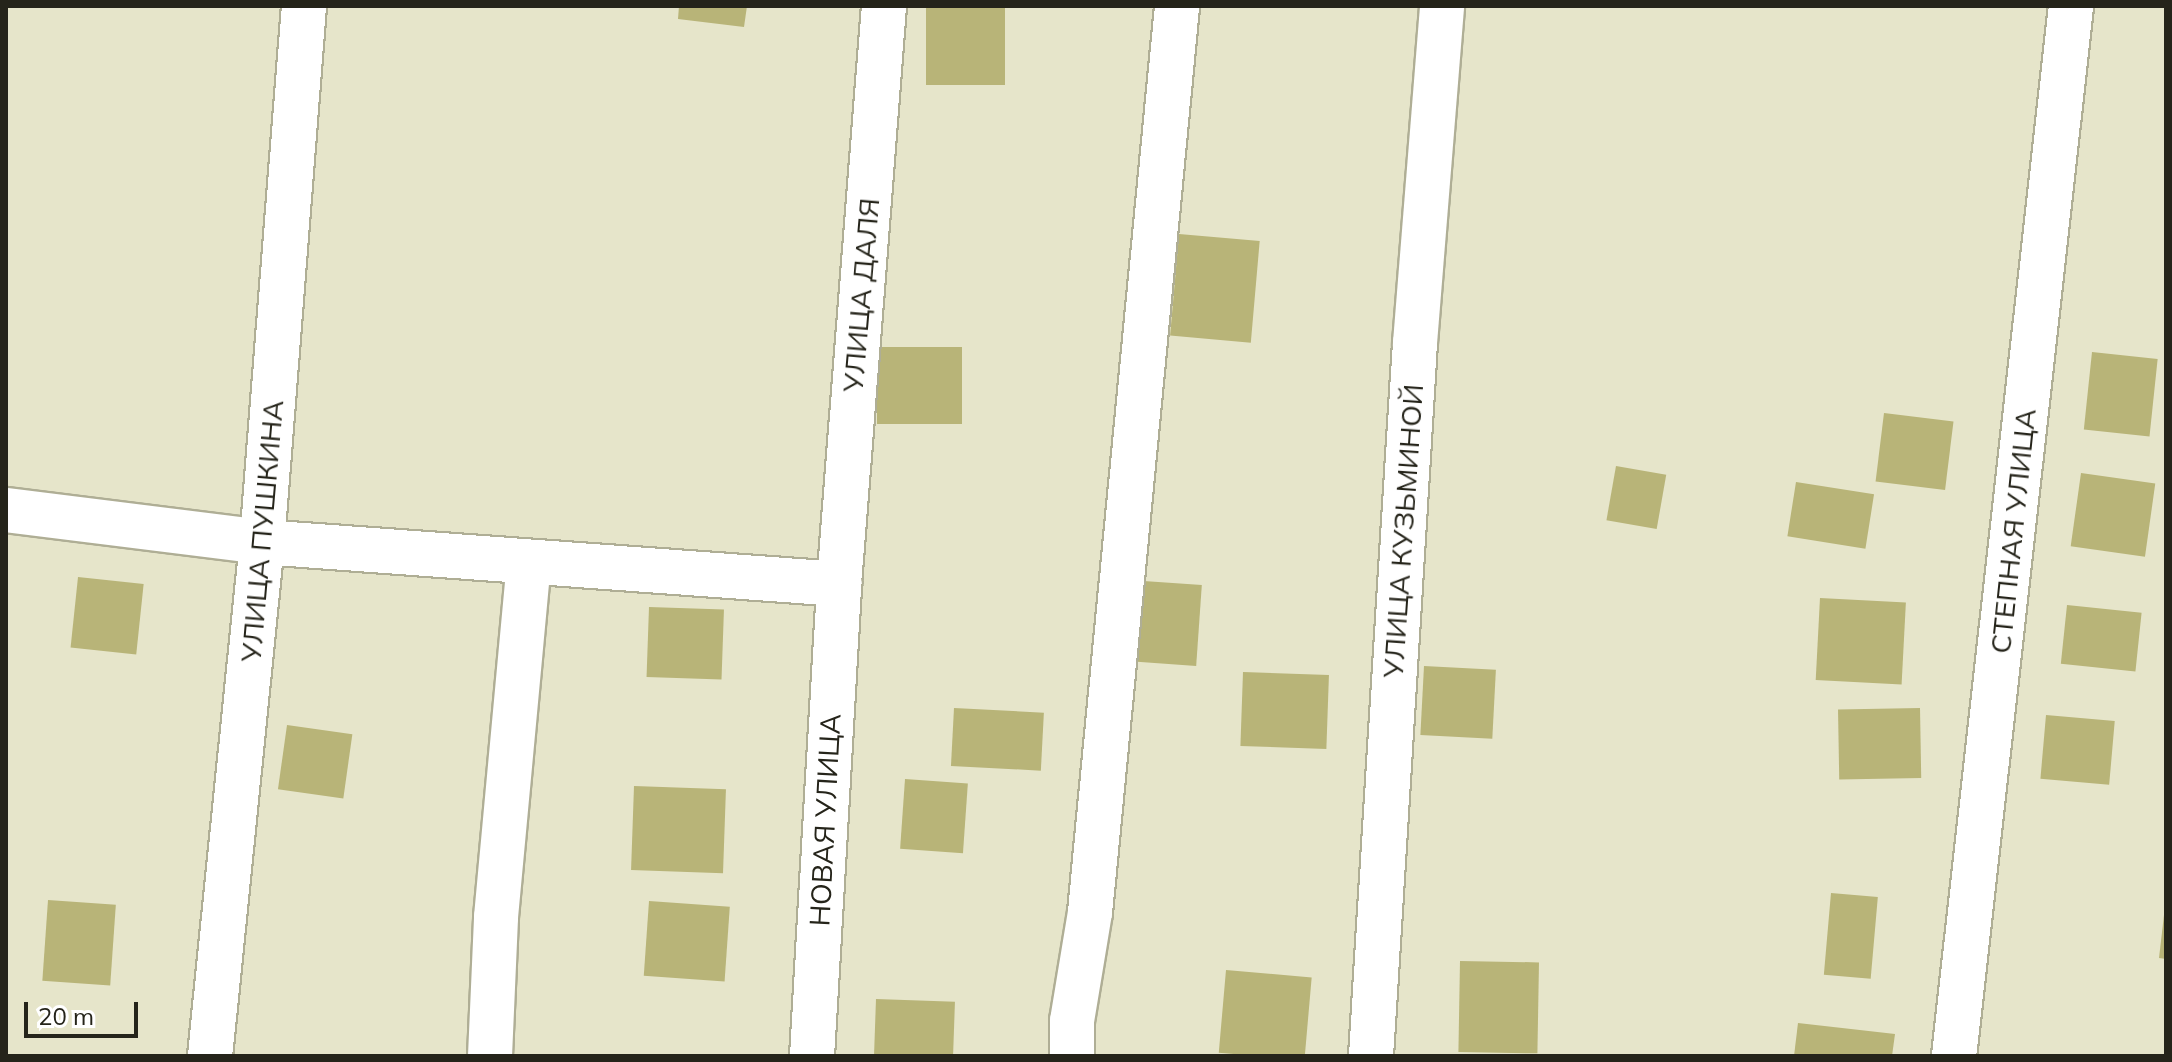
<!DOCTYPE html>
<meta charset="utf-8">
<style>
body{margin:0}
#map{position:relative;width:2172px;height:1062px;overflow:hidden;background:#e6e5ca;font-family:Mulish,sans-serif}
div>[style]{position:absolute}
.building>*{inset:0;background:#b8b478;transform-origin:0 0}
.roads{filter:drop-shadow(2px 0 #afae95) drop-shadow(-2px 0 #afae95) drop-shadow(0 2px #afae95) drop-shadow(0 -2px #afae95)}
.minor>*{height:44px;margin:-22px;padding:0 22px;transform-origin:22px;border-radius:22px;background:#fff}
span{translate:-50% -50%;white-space:nowrap;text-align:center;line-height:1.15;-webkit-text-stroke:7px #fff;paint-order:stroke}
.street-label{font-size:28px;color:#25241a}
.frame{position:absolute;inset:0;border:8px solid #25241a;pointer-events:none}
.scale{position:absolute;left:24px;top:1002px;width:114px;height:36px;box-sizing:border-box;border:4px solid #25241a;border-top:0;padding-left:10px;font-size:24px;line-height:28px;white-space:nowrap;color:#25241a;-webkit-text-stroke:6px #fff;paint-order:stroke}
</style>
<div id="map">
<div class="building">
<div style="clip-path:polygon(679px 6px,747px 6px,744px 27px,678px 19px)"></div>
<div style="left:926px;top:6px;width:79px;height:79px"></div>
<div style="left:1179px;top:234px;width:81px;height:102px;rotate:5deg"></div>
<div style="left:877px;top:347px;width:85px;height:77px"></div>
<div style="left:2092px;top:352px;width:66px;height:78px;rotate:6deg"></div>
<div style="left:1884px;top:413px;width:70px;height:69px;rotate:7deg"></div>
<div style="left:1616px;top:466px;width:51px;height:55px;rotate:10deg"></div>
<div style="left:2081px;top:473px;width:75px;height:74px;rotate:8deg"></div>
<div style="left:1796px;top:482px;width:79px;height:55px;rotate:9deg"></div>
<div style="left:78px;top:577px;width:66px;height:71px;rotate:6deg"></div>
<div style="left:1129px;top:580px;width:73px;height:81px;rotate:4deg"></div>
<div style="left:1820px;top:598px;width:86px;height:82px;rotate:3deg"></div>
<div style="left:2067px;top:605px;width:75px;height:59px;rotate:6deg"></div>
<div style="left:649px;top:607px;width:75px;height:70px;rotate:2deg"></div>
<div style="left:1424px;top:666px;width:72px;height:69px;rotate:3deg"></div>
<div style="left:1243px;top:672px;width:86px;height:74px;rotate:2deg"></div>
<div style="left:954px;top:708px;width:90px;height:58px;rotate:3deg"></div>
<div style="left:1920px;top:708px;width:70px;height:82px;rotate:89deg"></div>
<div style="left:2046px;top:715px;width:69px;height:64px;rotate:5deg"></div>
<div style="left:287px;top:725px;width:66px;height:65px;rotate:8deg"></div>
<div style="left:905px;top:779px;width:63px;height:70px;rotate:4deg"></div>
<div style="left:634px;top:786px;width:92px;height:84px;rotate:2deg"></div>
<div style="left:1831px;top:893px;width:47px;height:82px;rotate:5deg"></div>
<div style="left:48px;top:900px;width:68px;height:81px;rotate:4deg"></div>
<div style="left:649px;top:901px;width:81px;height:75px;rotate:4deg"></div>
<div style="clip-path:polygon(2164px 915px,2166px 915px,2166px 959px,2159px 958px)"></div>
<div style="left:1460px;top:961px;width:79px;height:91px;rotate:1deg"></div>
<div style="left:1226px;top:970px;width:86px;height:83px;rotate:5deg"></div>
<div style="left:876px;top:999px;width:79px;height:57px;rotate:2deg"></div>
<div style="clip-path:polygon(1798px 1023px,1895px 1034px,1892px 1056px,1794px 1056px)"></div>
</div>
<div class="roads">
<div class="minor">
<div style="left:6px;top:510px;width:258px;rotate:7.1deg"></div>
<div style="left:262px;top:542px;width:579px;rotate:4.16deg"></div>
<div style="left:210px;top:1056px;width:517px;rotate:-84.22deg"></div>
<div style="left:262px;top:542px;width:538px;rotate:-85.52deg"></div>
<div style="left:490px;top:1056px;width:139px;rotate:-87.5deg"></div>
<div style="left:496px;top:917px;width:355px;rotate:-84.7deg"></div>
<div style="left:812px;top:1056px;width:473px;rotate:-86.7deg"></div>
<div style="left:839px;top:584px;width:580px;rotate:-85.55deg"></div>
<div style="left:1072px;top:1056px;width:35px;rotate:-90deg"></div>
<div style="left:1072px;top:1021px;width:110px;rotate:-80.6deg"></div>
<div style="left:1090px;top:912px;width:910px;rotate:-84.51deg"></div>
<div style="left:1371px;top:1056px;width:714px;rotate:-86.47deg"></div>
<div style="left:1415px;top:343px;width:338px;rotate:-85.4deg"></div>
<div style="left:1954px;top:1056px;width:1056px;rotate:-83.64deg"></div>
</div>
</div>
<div class="street-label">
<span style="left:861px;top:295px;rotate:-85deg">УЛИЦА ДАЛЯ</span>
<span style="left:262px;top:531px;rotate:-85deg">УЛИЦА ПУШКИНА</span>
<span style="left:1403px;top:531px;rotate:-86deg">УЛИЦА КУЗЬМИНОЙ</span>
<span style="left:2013px;top:531px;rotate:-84deg">СТЕПНАЯ УЛИЦА</span>
<span style="left:825px;top:820px;rotate:-87deg">НОВАЯ УЛИЦА</span>
</div>
<div class="frame"></div>
<div class="scale">20 m</div>
</div>
